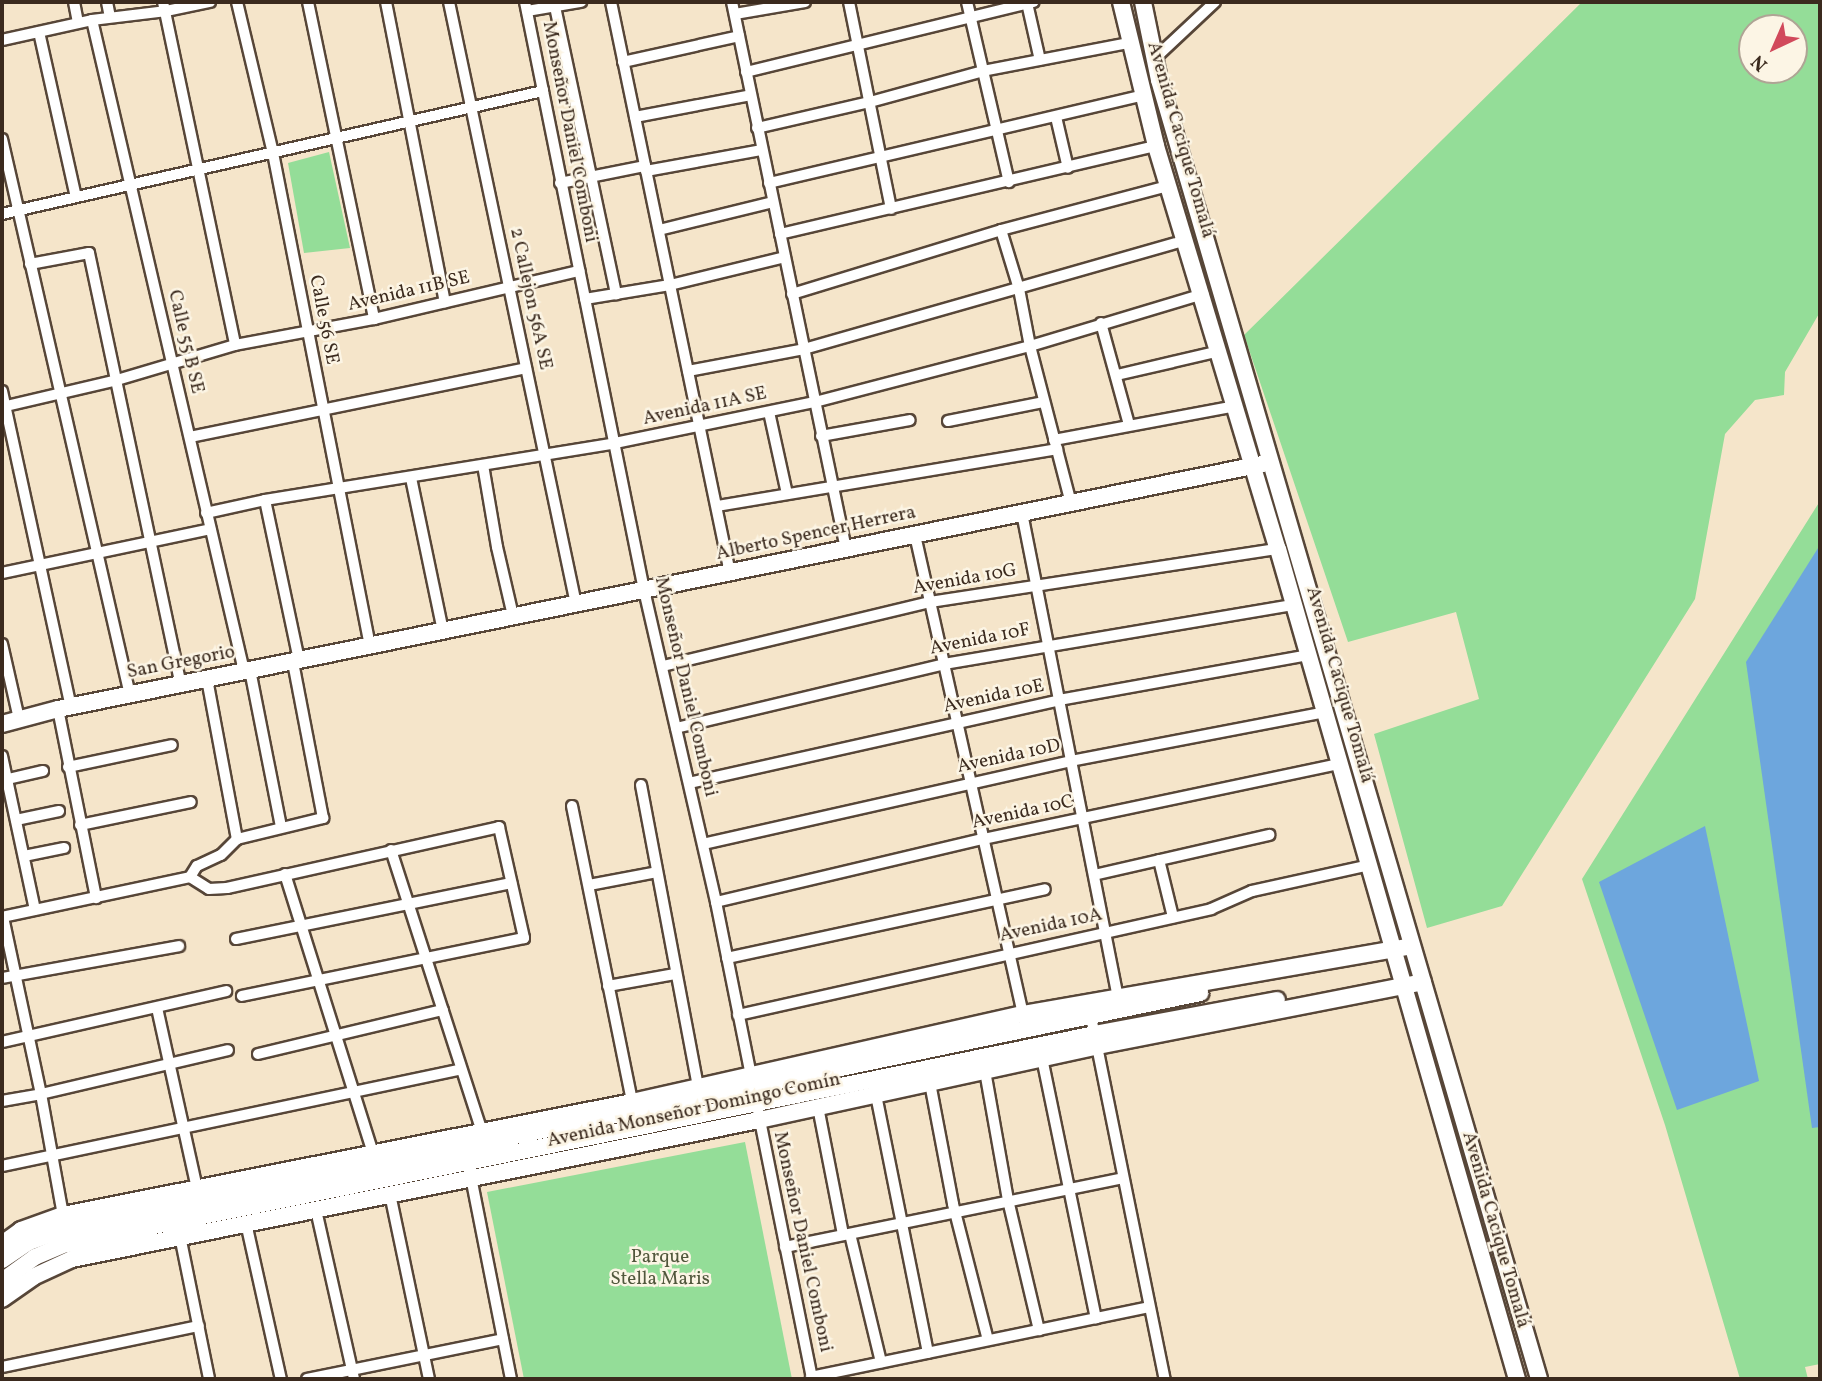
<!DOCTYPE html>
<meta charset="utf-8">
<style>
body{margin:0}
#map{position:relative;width:1822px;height:1381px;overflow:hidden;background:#f5e5ca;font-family:Vollkorn,serif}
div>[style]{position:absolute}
.green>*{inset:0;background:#94dd98}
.water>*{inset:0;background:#6da6dd}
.roads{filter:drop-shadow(2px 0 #574638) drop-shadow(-2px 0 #574638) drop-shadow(0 2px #574638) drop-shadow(0 -2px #574638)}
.street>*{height:10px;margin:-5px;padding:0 5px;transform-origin:5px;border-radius:5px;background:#fff}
.secondary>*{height:16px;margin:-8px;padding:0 8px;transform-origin:8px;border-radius:8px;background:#fff}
span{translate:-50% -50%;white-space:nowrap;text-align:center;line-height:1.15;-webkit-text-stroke:5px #fcf5e5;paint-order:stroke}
.street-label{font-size:19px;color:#3b2a1e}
.park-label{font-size:19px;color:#51573c}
.frame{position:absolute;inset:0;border:4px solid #3b2a1e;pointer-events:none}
.north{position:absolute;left:1738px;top:14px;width:70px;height:70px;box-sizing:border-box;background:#fcf5e5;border:2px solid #afa495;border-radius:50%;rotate:224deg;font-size:19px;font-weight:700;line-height:28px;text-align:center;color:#3b2a1e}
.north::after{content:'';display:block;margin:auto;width:24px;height:32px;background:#d1495b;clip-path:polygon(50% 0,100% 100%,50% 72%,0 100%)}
</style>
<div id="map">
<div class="green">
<div style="clip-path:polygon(evenodd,1582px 2px,1820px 2px,1820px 312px,1785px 372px,1784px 395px,1755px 400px,1725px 434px,1695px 599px,1502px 906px,1427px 928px,1374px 734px,1479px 699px,1456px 612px,1348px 642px,1244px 335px,1582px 2px,1752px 28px,1794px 28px,1794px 70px,1752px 70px,1752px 28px)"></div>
<div style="clip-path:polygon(329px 152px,350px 248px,304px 253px,288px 163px)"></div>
<div style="clip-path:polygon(1820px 501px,1820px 1364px,1805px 1367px,1808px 1379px,1740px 1379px,1665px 1125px,1582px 879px)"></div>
<div style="clip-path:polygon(745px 1142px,792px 1379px,524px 1379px,487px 1192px)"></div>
</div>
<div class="water">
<div style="clip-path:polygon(1820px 545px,1820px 1127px,1812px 1128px,1746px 662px)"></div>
<div style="clip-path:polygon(1705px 826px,1759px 1081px,1677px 1110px,1599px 882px)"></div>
</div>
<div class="roads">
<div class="street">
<div style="left:74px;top:2px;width:21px;rotate:79deg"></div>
<div style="left:107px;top:2px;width:15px;rotate:79deg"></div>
<div style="left:163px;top:2px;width:350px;rotate:78.1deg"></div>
<div style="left:237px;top:2px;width:155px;rotate:76.6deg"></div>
<div style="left:273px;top:153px;width:502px;rotate:78.87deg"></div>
<div style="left:308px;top:2px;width:324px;rotate:78.2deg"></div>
<div style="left:386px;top:2px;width:306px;rotate:78.9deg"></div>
<div style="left:449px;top:2px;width:615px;rotate:78.09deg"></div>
<div style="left:525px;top:2px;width:600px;rotate:78.56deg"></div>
<div style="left:644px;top:590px;width:320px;rotate:77deg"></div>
<div style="left:716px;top:902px;width:487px;rotate:78.6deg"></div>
<div style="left:554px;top:2px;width:299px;rotate:78deg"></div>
<div style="left:611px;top:2px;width:583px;rotate:78.23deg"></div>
<div style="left:732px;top:2px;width:559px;rotate:78.23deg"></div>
<div style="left:849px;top:2px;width:211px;rotate:78.5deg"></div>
<div style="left:967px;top:2px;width:185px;rotate:76.9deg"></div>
<div style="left:1027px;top:3px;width:58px;rotate:77.2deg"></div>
<div style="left:527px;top:11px;width:55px;rotate:-9.5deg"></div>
<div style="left:735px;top:14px;width:71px;rotate:-9.7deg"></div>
<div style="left:92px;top:20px;width:669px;rotate:76.86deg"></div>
<div style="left:39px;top:32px;width:169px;rotate:77.4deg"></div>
<div style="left:2px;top:40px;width:92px;rotate:-12.5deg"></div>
<div style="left:92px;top:20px;width:75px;rotate:-6.9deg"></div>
<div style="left:166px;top:11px;width:45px;rotate:-11.6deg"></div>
<div style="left:1153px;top:60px;width:85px;rotate:-43.1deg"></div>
<div style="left:623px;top:62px;width:119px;rotate:-12.6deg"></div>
<div style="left:746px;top:72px;width:296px;rotate:-13.7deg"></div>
<div style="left:635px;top:117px;width:118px;rotate:-10.7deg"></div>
<div style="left:1056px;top:117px;width:52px;rotate:76.8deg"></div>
<div style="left:757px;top:128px;width:116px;rotate:-13deg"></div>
<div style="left:870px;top:102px;width:117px;rotate:-15.3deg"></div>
<div style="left:983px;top:71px;width:149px;rotate:-10.9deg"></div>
<div style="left:2px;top:139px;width:571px;rotate:77.04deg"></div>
<div style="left:646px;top:171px;width:118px;rotate:-10.3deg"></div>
<div style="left:560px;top:183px;width:87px;rotate:-11.3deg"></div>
<div style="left:769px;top:183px;width:385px;rotate:-13.2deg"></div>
<div style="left:2px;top:214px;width:555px;rotate:-12.81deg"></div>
<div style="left:659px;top:230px;width:117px;rotate:-13.8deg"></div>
<div style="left:1001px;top:230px;width:62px;rotate:73deg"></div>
<div style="left:1019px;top:289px;width:58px;rotate:79.1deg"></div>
<div style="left:1030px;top:346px;width:162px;rotate:75.4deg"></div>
<div style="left:780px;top:234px;width:386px;rotate:-13.2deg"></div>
<div style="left:30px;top:264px;width:60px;rotate:-10.6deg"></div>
<div style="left:89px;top:253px;width:442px;rotate:78deg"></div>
<div style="left:792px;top:294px;width:219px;rotate:-17deg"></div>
<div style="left:1001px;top:230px;width:173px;rotate:-14.8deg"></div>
<div style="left:585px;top:299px;width:86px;rotate:-9.4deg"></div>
<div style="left:670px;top:285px;width:118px;rotate:-13.7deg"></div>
<div style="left:1101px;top:323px;width:106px;rotate:74.6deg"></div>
<div style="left:688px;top:371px;width:118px;rotate:-10.7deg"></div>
<div style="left:804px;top:349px;width:397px;rotate:-15.9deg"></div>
<div style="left:1117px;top:375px;width:106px;rotate:-13.1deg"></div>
<div style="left:2px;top:391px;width:323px;rotate:77.7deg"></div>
<div style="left:2px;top:407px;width:118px;rotate:-13.2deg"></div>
<div style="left:117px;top:380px;width:123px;rotate:-16.5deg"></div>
<div style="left:235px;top:345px;width:141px;rotate:-10.6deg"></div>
<div style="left:374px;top:319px;width:211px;rotate:-13.2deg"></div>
<div style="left:769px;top:412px;width:84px;rotate:77.6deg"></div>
<div style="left:948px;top:421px;width:98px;rotate:-11.2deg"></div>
<div style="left:821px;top:436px;width:90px;rotate:-10.2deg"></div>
<div style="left:190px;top:437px;width:343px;rotate:-11.6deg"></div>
<div style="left:1054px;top:440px;width:185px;rotate:-10.6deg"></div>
<div style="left:483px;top:465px;width:83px;rotate:80.3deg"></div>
<div style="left:497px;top:547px;width:71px;rotate:76.9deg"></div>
<div style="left:411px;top:478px;width:156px;rotate:78.2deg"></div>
<div style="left:265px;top:500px;width:164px;rotate:78deg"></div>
<div style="left:717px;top:506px;width:345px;rotate:-9.5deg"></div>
<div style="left:206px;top:513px;width:60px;rotate:-12.4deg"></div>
<div style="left:265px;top:500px;width:355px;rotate:-9.2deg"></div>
<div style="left:615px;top:443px;width:204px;rotate:-11.6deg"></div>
<div style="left:815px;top:402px;width:222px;rotate:-14.6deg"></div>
<div style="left:1030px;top:346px;width:181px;rotate:-16.7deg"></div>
<div style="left:1022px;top:513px;width:493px;rotate:78.8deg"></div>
<div style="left:915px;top:535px;width:491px;rotate:77.3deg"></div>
<div style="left:2px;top:573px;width:213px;rotate:-11.9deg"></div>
<div style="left:2px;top:644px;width:77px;rotate:77.2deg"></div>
<div style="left:663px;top:666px;width:275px;rotate:-13.5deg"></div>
<div style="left:930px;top:602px;width:352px;rotate:-8.7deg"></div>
<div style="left:250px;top:670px;width:160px;rotate:78.8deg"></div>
<div style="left:207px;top:679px;width:163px;rotate:79.4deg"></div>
<div style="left:58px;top:709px;width:193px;rotate:78.6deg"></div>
<div style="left:676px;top:728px;width:276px;rotate:-13.4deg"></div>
<div style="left:944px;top:664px;width:355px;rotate:-9.6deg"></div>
<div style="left:2px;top:756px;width:157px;rotate:77.9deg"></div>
<div style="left:68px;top:767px;width:106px;rotate:-11.9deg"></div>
<div style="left:8px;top:779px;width:36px;rotate:-13deg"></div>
<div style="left:689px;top:783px;width:379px;rotate:-12.6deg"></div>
<div style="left:1059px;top:700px;width:253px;rotate:-10.2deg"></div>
<div style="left:641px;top:785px;width:306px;rotate:79.3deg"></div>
<div style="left:572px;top:806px;width:302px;rotate:78.5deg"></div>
<div style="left:16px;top:820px;width:44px;rotate:-11.8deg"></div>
<div style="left:80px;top:825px;width:113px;rotate:-11.7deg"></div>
<div style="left:703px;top:844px;width:377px;rotate:-12.7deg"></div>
<div style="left:1071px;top:761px;width:259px;rotate:-10.9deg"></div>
<div style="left:391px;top:850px;width:296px;rotate:72.1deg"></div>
<div style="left:24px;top:856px;width:41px;rotate:-11.3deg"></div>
<div style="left:1159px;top:860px;width:59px;rotate:76.2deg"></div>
<div style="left:285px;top:874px;width:293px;rotate:72.5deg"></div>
<div style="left:1094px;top:875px;width:180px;rotate:-12.9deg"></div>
<div style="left:190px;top:877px;width:22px;rotate:32deg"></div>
<div style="left:209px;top:889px;width:18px;rotate:-3deg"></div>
<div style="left:227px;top:888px;width:279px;rotate:-12.6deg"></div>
<div style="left:499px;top:827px;width:114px;rotate:77.3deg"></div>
<div style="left:524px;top:938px;width:288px;rotate:168.4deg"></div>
<div style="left:589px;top:885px;width:69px;rotate:-10.8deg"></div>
<div style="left:716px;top:902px;width:274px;rotate:-13.3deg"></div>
<div style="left:983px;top:839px;width:364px;rotate:-11.9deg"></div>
<div style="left:2px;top:917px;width:192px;rotate:-12deg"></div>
<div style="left:190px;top:877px;width:13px;rotate:-58deg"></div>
<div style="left:197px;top:866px;width:26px;rotate:-25deg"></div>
<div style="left:221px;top:855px;width:23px;rotate:-45deg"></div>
<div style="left:237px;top:839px;width:89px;rotate:-13.7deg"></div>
<div style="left:323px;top:818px;width:159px;rotate:-100.9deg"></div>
<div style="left:3px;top:917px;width:181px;rotate:77.9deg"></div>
<div style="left:41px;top:1094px;width:123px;rotate:79.7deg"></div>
<div style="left:236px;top:939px;width:281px;rotate:-11.5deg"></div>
<div style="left:727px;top:958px;width:325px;rotate:-12.2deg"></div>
<div style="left:2px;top:978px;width:180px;rotate:-10.2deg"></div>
<div style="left:608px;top:986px;width:68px;rotate:-10.2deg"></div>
<div style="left:157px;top:1008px;width:189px;rotate:77.5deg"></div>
<div style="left:1090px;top:1012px;width:375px;rotate:78.5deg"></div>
<div style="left:738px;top:1015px;width:485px;rotate:-12.6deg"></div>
<div style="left:1211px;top:909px;width:45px;rotate:-23.7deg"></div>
<div style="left:1252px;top:891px;width:120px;rotate:-12.5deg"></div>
<div style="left:2px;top:1042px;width:230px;rotate:-12.8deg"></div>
<div style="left:258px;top:1054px;width:190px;rotate:-13.4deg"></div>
<div style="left:1042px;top:1058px;width:266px;rotate:78.3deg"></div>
<div style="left:985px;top:1071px;width:131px;rotate:79.9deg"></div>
<div style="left:1008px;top:1200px;width:134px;rotate:76.6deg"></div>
<div style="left:930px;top:1083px;width:123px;rotate:79.2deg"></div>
<div style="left:953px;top:1204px;width:140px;rotate:75.6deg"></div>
<div style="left:876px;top:1095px;width:263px;rotate:78.6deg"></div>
<div style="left:2px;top:1101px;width:40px;rotate:-10deg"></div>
<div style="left:41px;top:1094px;width:192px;rotate:-13.2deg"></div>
<div style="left:818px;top:1107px;width:130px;rotate:78.9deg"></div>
<div style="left:2px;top:1166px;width:469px;rotate:-11.9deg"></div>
<div style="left:470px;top:1172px;width:211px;rotate:78.8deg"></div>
<div style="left:390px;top:1194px;width:189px;rotate:78.1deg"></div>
<div style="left:316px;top:1210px;width:173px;rotate:77.3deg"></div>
<div style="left:246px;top:1223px;width:160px;rotate:77.4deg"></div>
<div style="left:179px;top:1231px;width:151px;rotate:78.5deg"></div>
<div style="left:850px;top:1234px;width:132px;rotate:76.4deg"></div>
<div style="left:785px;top:1247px;width:345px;rotate:-11.5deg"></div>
<div style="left:2px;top:1367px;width:201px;rotate:-11.8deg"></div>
<div style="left:811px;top:1377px;width:345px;rotate:-11.7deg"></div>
<div style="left:307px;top:1379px;width:200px;rotate:-11.5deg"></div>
</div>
<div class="secondary">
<div style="left:1121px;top:2px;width:148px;rotate:76.3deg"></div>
<div style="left:1156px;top:146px;width:421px;rotate:73.2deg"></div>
<div style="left:1278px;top:549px;width:864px;rotate:73.94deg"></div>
<div style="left:1143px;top:2px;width:80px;rotate:78.4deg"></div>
<div style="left:1159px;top:80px;width:1353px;rotate:73.69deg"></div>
<div style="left:2px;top:724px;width:58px;rotate:-15deg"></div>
<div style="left:58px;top:709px;width:1229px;rotate:-11.5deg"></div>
<div style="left:2px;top:1244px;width:24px;rotate:-36deg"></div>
<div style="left:21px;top:1230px;width:45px;rotate:-19.7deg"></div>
<div style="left:63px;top:1215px;width:580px;rotate:-11.23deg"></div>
<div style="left:632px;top:1102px;width:401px;rotate:-12.7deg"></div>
<div style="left:1023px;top:1014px;width:394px;rotate:-9.9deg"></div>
<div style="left:2px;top:1260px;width:32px;rotate:-34deg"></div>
<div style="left:29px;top:1242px;width:33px;rotate:-20deg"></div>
<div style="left:60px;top:1231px;width:1165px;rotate:-11.79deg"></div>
<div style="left:2px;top:1281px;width:41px;rotate:-36deg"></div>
<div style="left:35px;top:1257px;width:34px;rotate:-23deg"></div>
<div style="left:66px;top:1244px;width:1050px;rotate:-11.53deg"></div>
<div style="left:1095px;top:1034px;width:185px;rotate:-10.6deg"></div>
<div style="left:2px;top:1299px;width:38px;rotate:-35deg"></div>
<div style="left:33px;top:1277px;width:43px;rotate:-24.8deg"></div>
<div style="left:72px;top:1259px;width:701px;rotate:-11.44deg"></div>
<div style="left:759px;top:1120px;width:346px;rotate:-12.3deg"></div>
<div style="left:1097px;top:1046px;width:332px;rotate:-11.1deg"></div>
</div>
</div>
<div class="street-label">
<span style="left:569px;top:132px;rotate:79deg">Monseñor Daniel Comboni</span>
<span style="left:1180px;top:140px;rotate:74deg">Avenida Cacique Tomalá</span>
<span style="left:409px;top:292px;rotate:-13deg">Avenida 11B SE</span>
<span style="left:530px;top:299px;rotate:78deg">2 Callejon 56A SE</span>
<span style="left:323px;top:320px;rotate:79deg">Calle 56 SE</span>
<span style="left:185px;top:342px;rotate:77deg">Calle 55 B SE</span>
<span style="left:705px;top:407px;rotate:-12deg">Avenida 11A SE</span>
<span style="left:816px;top:534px;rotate:-12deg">Alberto Spencer Herrera</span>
<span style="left:965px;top:580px;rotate:-10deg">Avenida 10G</span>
<span style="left:980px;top:640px;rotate:-11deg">Avenida 10F</span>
<span style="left:181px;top:663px;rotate:-11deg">San Gregorio</span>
<span style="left:1339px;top:685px;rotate:74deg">Avenida Cacique Tomalá</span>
<span style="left:685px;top:687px;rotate:77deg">Monseñor Daniel Comboni</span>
<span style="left:994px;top:697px;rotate:-12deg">Avenida 10E</span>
<span style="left:1009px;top:757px;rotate:-12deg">Avenida 10D</span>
<span style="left:1023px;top:813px;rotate:-12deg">Avenida 10C</span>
<span style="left:1051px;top:926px;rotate:-12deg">Avenida 10A</span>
<span style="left:694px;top:1111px;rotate:-12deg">Avenida Monseñor Domingo Comín</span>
<span style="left:1495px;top:1230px;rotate:74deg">Avenida Cacique Tomalá</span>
<span style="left:802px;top:1242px;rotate:78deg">Monseñor Daniel Comboni</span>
</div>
<div class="park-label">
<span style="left:660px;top:1269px">Parque<br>Stella Maris</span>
</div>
<div class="frame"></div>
<div class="north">N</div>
</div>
